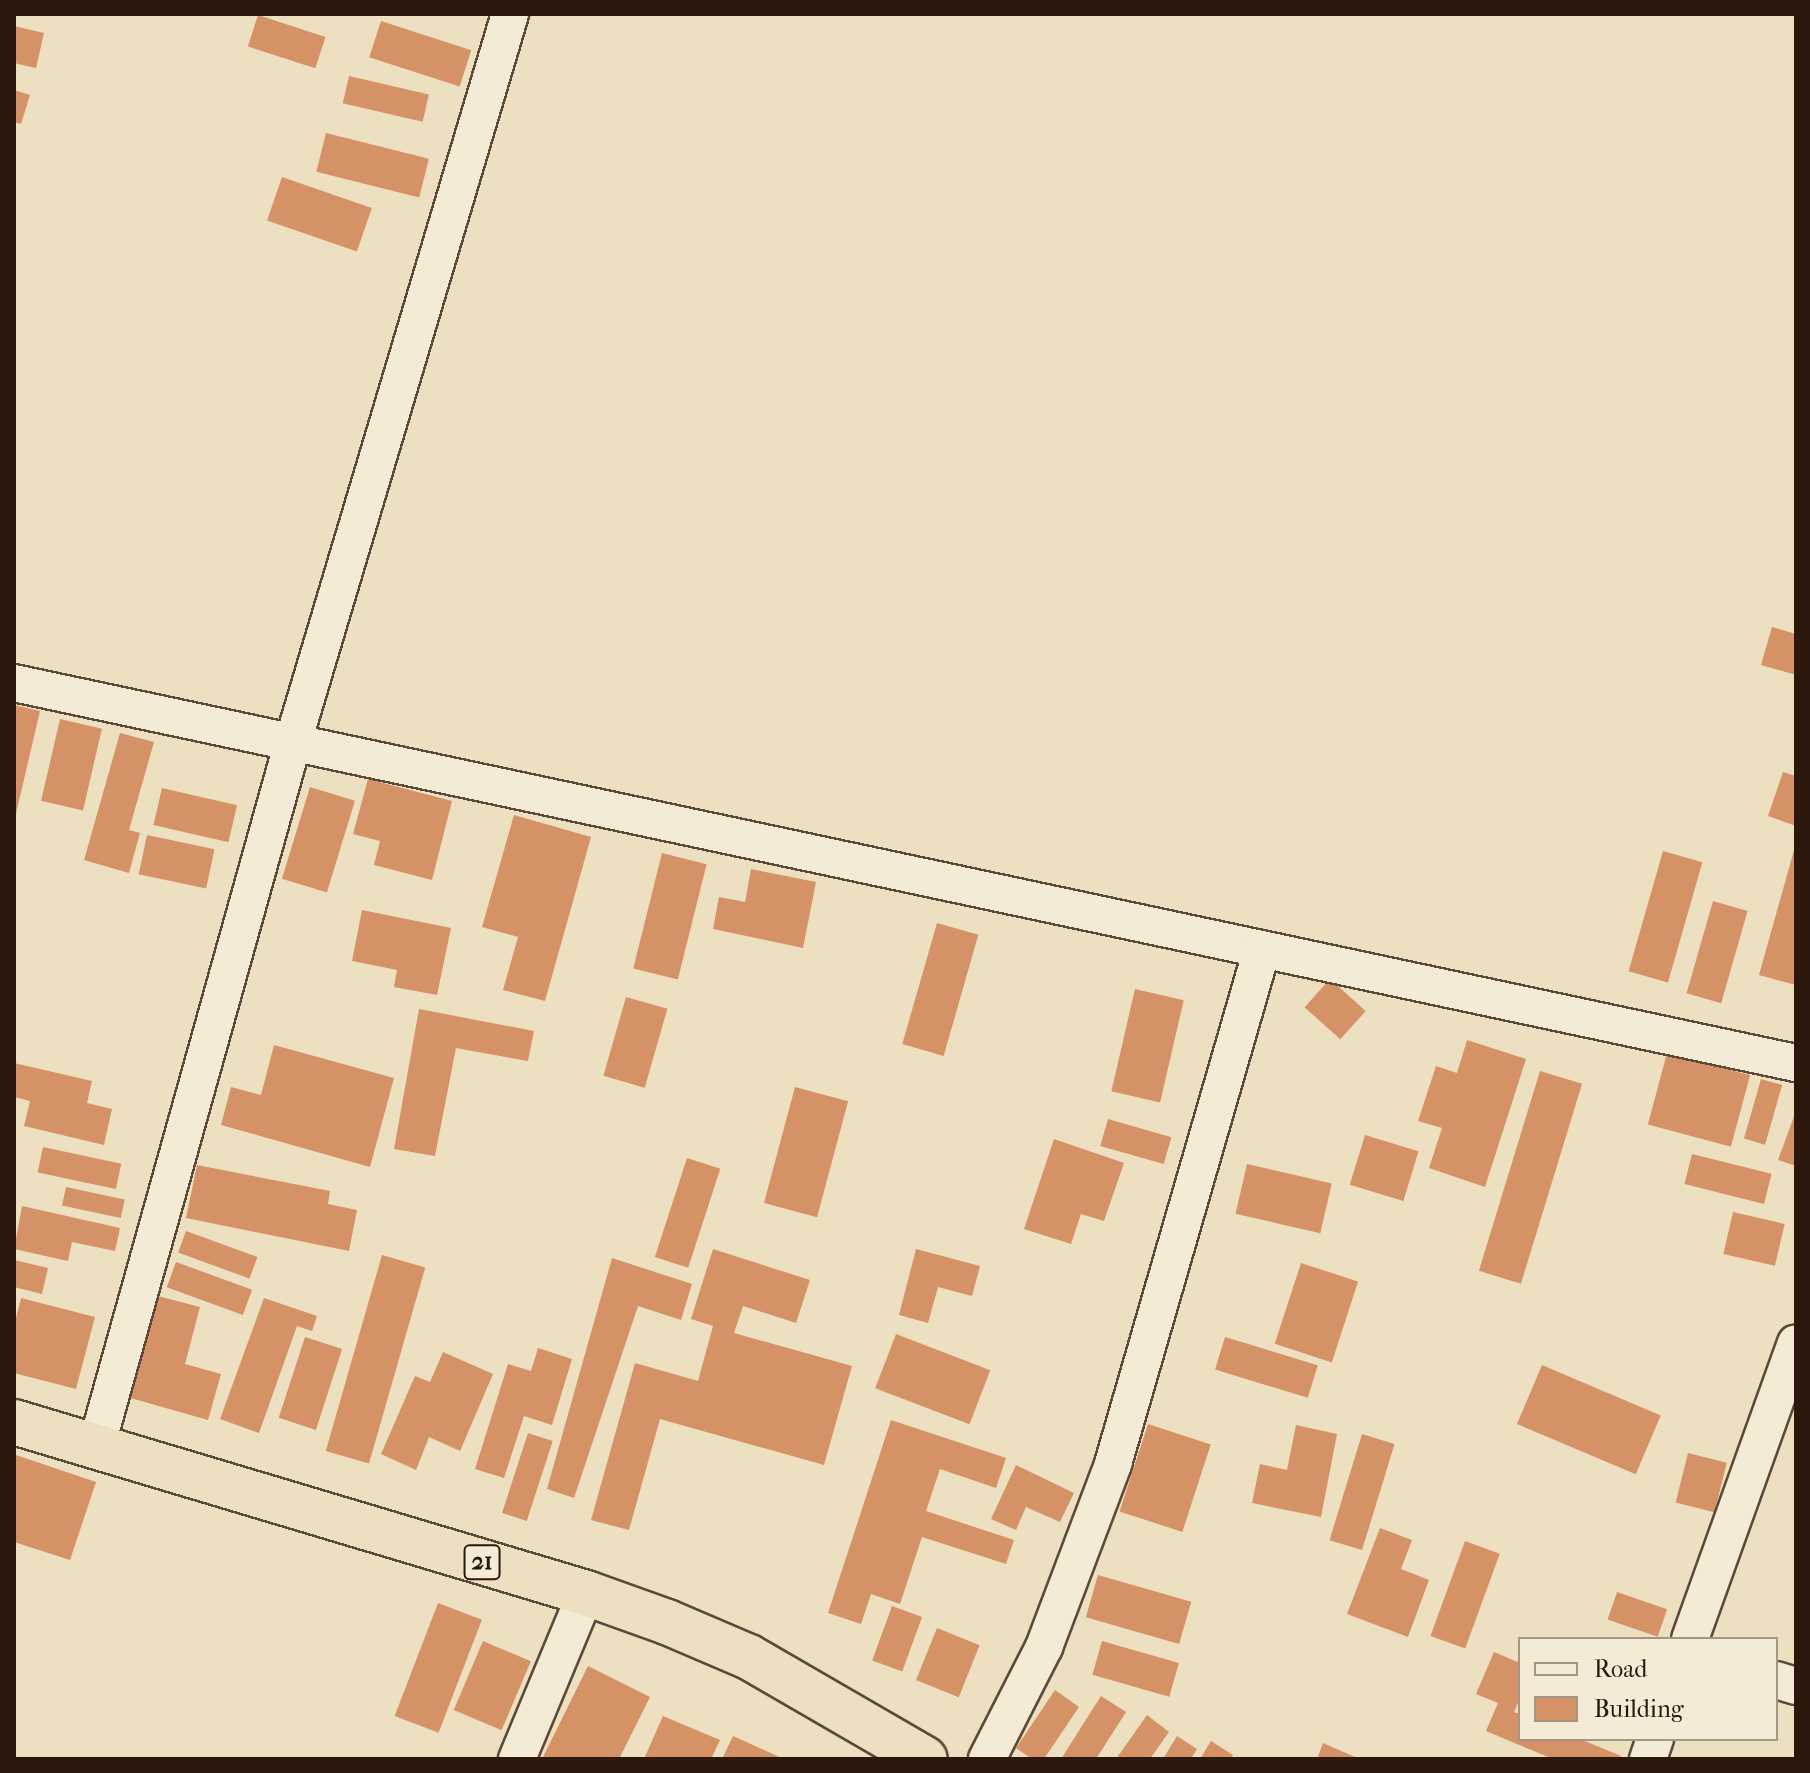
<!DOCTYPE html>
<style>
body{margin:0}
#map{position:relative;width:1810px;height:1773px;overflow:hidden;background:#ede0c0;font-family:"IM FELL French Canon",serif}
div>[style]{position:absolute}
.building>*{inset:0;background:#d59266;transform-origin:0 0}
.roads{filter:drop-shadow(2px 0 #5c4939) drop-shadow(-2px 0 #5c4939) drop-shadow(0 2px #5c4939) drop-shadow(0 -2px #5c4939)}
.minor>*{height:36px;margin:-18px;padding:0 18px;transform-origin:18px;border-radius:18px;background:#f3ebd6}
.highway>*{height:44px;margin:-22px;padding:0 22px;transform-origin:22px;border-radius:22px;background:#ede0c0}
span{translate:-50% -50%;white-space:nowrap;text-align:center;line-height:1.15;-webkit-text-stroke:8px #f3ebd6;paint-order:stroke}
.shield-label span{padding:2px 6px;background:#f3ebd6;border:2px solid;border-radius:6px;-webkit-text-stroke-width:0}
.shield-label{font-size:24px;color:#2c170c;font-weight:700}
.frame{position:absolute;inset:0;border:16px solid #2c170c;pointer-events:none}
.legend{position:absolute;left:1518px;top:1637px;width:260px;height:104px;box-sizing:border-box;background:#f3ebd6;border:2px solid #a39685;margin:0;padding:10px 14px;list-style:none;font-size:24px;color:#2c170c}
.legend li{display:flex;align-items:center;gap:16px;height:40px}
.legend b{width:40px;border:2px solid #a39685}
</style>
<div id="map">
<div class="building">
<div style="left:258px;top:15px;width:71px;height:33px;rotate:18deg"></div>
<div style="left:381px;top:21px;width:95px;height:38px;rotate:18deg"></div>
<div style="clip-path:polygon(14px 26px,44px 33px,36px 68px,14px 63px)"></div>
<div style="left:349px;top:76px;width:82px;height:28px;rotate:13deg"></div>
<div style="clip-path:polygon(14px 90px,30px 95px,21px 124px,14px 122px)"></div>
<div style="left:326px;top:133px;width:106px;height:40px;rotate:14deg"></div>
<div style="left:282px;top:177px;width:95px;height:46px;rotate:19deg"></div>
<div style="clip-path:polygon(1772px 627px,1796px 634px,1796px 675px,1761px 665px)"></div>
<div style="clip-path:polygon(14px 705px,40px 711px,15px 818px,14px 818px)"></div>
<div style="left:60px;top:719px;width:43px;height:84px;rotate:13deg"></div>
<div style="clip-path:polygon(120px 733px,154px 742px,129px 830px,140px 833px,129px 873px,84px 860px)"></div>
<div style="clip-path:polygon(1783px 772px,1796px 776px,1796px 826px,1768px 816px)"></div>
<div style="clip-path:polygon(368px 779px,452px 801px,432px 880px,374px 865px,380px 841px,353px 834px)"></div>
<div style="left:310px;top:787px;width:47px;height:96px;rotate:17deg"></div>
<div style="left:162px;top:788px;width:77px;height:38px;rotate:13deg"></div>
<div style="clip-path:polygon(514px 815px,591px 837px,545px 1001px,503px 990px,518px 937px,482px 927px)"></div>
<div style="left:147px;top:835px;width:69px;height:40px;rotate:12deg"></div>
<div style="clip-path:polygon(1796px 843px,1796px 985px,1759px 975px)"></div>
<div style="left:1663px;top:851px;width:41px;height:125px;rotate:16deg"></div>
<div style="left:662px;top:853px;width:46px;height:119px;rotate:14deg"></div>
<div style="clip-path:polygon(751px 869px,816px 882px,803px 948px,713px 929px,719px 897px,745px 902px)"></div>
<div style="left:1713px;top:901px;width:36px;height:96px;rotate:16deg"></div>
<div style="clip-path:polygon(362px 910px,451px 928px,437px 995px,394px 987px,397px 970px,352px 961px)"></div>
<div style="left:937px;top:923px;width:43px;height:126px;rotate:16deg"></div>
<div style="left:1330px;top:979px;width:48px;height:38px;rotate:42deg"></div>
<div style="left:1135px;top:989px;width:50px;height:105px;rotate:13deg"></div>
<div style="left:626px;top:997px;width:43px;height:82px;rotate:16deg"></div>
<div style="clip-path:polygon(419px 1009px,534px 1031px,528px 1061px,456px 1048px,435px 1156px,394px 1149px)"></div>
<div style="clip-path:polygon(1467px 1040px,1526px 1059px,1485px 1187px,1429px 1168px,1442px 1128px,1418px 1121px,1436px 1066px,1457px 1073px)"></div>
<div style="clip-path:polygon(274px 1045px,394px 1078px,370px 1167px,221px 1125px,231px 1087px,261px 1095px)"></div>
<div style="left:1667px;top:1053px;width:86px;height:74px;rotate:15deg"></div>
<div style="clip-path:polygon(14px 1063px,92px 1081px,87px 1103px,112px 1109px,104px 1145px,24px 1126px,30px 1101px,14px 1097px)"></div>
<div style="left:1540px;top:1071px;width:44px;height:209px;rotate:17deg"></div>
<div style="left:1761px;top:1079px;width:22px;height:62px;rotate:16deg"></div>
<div style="left:795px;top:1087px;width:55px;height:120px;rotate:15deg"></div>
<div style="clip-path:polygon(1796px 1111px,1796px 1166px,1778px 1160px)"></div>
<div style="left:1108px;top:1119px;width:66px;height:28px;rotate:16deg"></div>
<div style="left:1365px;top:1135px;width:56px;height:52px;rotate:17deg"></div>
<div style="clip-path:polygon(1054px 1139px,1124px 1163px,1104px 1221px,1081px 1214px,1071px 1244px,1024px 1229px)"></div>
<div style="left:43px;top:1147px;width:80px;height:26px;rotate:12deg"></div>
<div style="left:1692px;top:1154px;width:82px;height:31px;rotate:14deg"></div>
<div style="left:687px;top:1158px;width:35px;height:104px;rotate:18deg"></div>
<div style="left:1247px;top:1164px;width:87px;height:51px;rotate:13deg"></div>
<div style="clip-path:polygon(197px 1165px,330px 1191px,328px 1204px,357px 1210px,349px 1251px,186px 1218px)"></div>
<div style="left:66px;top:1187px;width:60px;height:19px;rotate:12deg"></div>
<div style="clip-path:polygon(22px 1206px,120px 1228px,115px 1251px,72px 1242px,68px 1261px,14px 1249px)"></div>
<div style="left:1733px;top:1212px;width:53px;height:43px;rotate:13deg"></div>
<div style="left:186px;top:1231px;width:76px;height:23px;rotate:20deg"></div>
<div style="clip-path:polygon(713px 1249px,810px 1280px,796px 1323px,743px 1306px,734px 1333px,852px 1366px,824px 1465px,660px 1419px,629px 1530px,591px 1520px,635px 1363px,698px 1381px,713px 1326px,691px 1319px)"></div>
<div style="clip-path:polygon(916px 1249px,980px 1266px,972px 1296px,938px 1287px,928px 1323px,899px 1315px)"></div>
<div style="left:382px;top:1255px;width:45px;height:204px;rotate:16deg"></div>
<div style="clip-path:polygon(612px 1258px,692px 1284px,681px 1320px,638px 1306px,574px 1498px,547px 1489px)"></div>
<div style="clip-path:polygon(14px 1260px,48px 1268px,42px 1294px,14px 1287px)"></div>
<div style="left:176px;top:1262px;width:81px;height:27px;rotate:20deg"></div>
<div style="left:1301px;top:1263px;width:60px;height:85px;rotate:18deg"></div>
<div style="clip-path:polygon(154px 1295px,200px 1307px,185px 1364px,221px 1374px,208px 1420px,127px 1397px)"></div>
<div style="clip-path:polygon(21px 1298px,95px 1317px,76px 1389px,14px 1373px,14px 1326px)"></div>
<div style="clip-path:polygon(264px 1298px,317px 1316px,312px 1331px,297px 1326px,259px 1433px,220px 1419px)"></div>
<div style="left:896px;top:1334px;width:101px;height:58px;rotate:21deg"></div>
<div style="left:305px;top:1337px;width:39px;height:85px;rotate:18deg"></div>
<div style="left:1225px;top:1337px;width:97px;height:34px;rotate:17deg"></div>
<div style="clip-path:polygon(538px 1348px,572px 1359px,552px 1425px,524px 1416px,504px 1478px,475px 1469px,508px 1364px,531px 1371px)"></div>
<div style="clip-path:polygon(443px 1352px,493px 1374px,460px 1451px,429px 1437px,416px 1470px,381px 1454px,415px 1376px,430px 1382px)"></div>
<div style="left:1542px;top:1365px;width:129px;height:64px;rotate:23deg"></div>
<div style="clip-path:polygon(891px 1420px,1006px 1458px,996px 1488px,940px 1469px,926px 1511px,1014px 1540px,1006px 1564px,922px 1537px,900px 1604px,871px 1594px,861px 1624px,828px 1613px)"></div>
<div style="left:1148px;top:1424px;width:66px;height:92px;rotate:18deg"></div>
<div style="clip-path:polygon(1296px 1425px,1337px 1434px,1321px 1517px,1252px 1503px,1260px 1464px,1287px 1470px)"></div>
<div style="left:528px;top:1433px;width:26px;height:84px;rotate:18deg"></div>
<div style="left:1362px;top:1434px;width:34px;height:111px;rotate:17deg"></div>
<div style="left:1688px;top:1453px;width:40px;height:51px;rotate:14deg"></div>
<div style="clip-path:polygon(16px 1455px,96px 1482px,70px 1560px,14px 1542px)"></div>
<div style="clip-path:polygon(1016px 1465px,1074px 1493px,1060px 1522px,1026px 1507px,1016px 1530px,991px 1519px)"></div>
<div style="clip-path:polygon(1380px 1528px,1412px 1540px,1401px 1569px,1429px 1580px,1408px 1637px,1347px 1614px)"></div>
<div style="left:1465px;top:1541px;width:37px;height:101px;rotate:20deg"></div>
<div style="left:1098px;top:1575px;width:97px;height:44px;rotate:16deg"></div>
<div style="left:1617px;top:1592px;width:53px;height:29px;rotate:19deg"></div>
<div style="left:438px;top:1603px;width:47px;height:121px;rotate:21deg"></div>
<div style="left:892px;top:1606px;width:32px;height:58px;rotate:20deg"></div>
<div style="left:937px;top:1628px;width:46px;height:56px;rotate:22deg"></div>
<div style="left:483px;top:1641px;width:52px;height:75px;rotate:23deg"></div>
<div style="left:1102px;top:1641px;width:80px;height:35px;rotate:16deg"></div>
<div style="clip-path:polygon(1494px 1652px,1520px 1663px,1520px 1698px,1514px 1712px,1520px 1714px,1520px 1739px,1580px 1739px,1621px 1756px,1620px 1759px,1553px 1759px,1486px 1731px,1498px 1703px,1476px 1694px)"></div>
<div style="clip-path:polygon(588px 1666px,650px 1697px,619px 1759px,542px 1759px)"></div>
<div style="clip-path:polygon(1055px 1690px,1079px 1707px,1044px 1759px,1032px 1759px,1016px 1748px)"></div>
<div style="clip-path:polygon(1101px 1696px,1126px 1712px,1096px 1759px,1061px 1759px)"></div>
<div style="clip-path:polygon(1147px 1715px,1169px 1732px,1150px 1759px,1116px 1759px)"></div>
<div style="clip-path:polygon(663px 1716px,720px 1740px,711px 1759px,644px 1759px)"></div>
<div style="clip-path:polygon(733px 1736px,784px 1759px,722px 1759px)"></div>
<div style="clip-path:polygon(1177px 1736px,1197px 1749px,1191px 1759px,1163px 1759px)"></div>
<div style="clip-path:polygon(1211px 1741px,1233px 1755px,1231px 1759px,1200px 1759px)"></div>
<div style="clip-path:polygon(1323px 1743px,1360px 1759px,1317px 1759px)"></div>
</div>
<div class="roads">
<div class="minor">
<div style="left:14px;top:683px;width:1822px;rotate:12.04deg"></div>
<div style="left:97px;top:1444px;width:729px;rotate:-74.4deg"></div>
<div style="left:293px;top:742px;width:760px;rotate:-73.4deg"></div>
<div style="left:1690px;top:1639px;width:314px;rotate:-70.3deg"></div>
<div style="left:1776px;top:1680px;width:21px;rotate:17deg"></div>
<div style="left:517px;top:1759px;width:180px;rotate:-67.4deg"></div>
<div style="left:987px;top:1759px;width:126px;rotate:-63deg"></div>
<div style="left:1044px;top:1647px;width:196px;rotate:-69.3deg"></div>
<div style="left:1113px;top:1464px;width:536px;rotate:-73.86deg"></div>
<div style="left:1648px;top:1759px;width:21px;rotate:-71deg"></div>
</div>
<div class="highway">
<div style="left:14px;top:1422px;width:597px;rotate:16.64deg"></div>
<div style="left:586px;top:1593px;width:86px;rotate:19.7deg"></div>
<div style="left:667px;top:1622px;width:89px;rotate:23.1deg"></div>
<div style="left:749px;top:1657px;width:203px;rotate:30.1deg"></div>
</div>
</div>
<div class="shield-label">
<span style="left:482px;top:1562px">21</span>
</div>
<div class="frame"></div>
<ul class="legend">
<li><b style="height:10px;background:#f3ebd6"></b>Road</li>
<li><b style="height:22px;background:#d59266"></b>Building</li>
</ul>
</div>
